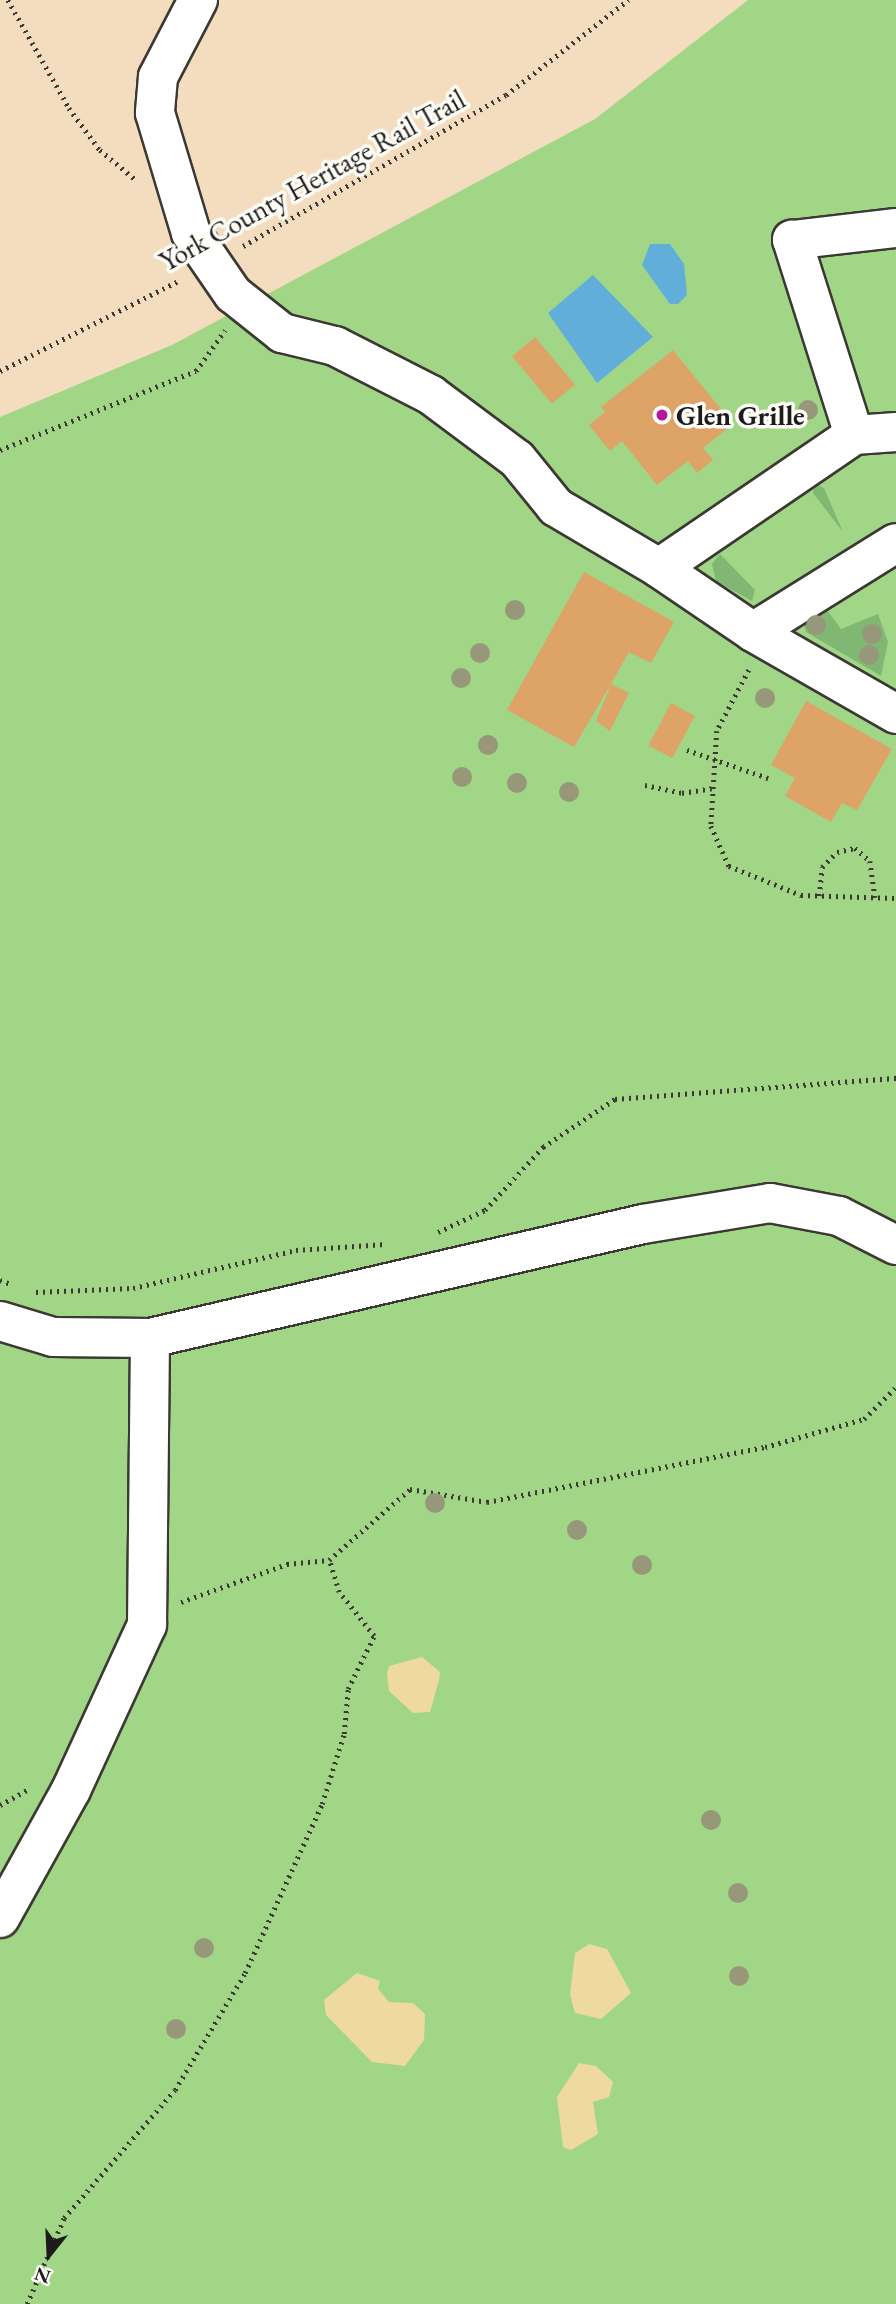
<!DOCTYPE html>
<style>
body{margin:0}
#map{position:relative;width:896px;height:2304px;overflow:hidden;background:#f4ddbf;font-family:"EB Garamond",serif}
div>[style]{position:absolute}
.green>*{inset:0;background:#a1d686}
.forest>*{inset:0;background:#80b773}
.sand>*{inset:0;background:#eeda9e}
.water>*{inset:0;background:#62aedb}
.building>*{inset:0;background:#dda367;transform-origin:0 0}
.path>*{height:4.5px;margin-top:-2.25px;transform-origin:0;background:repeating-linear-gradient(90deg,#3c3934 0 2px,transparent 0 7px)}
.roads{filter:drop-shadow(2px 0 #3c3934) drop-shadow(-2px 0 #3c3934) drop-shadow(0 2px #3c3934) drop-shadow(0 -2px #3c3934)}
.minor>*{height:38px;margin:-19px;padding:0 19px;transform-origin:19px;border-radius:19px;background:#fff}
.trees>*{width:20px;height:20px;margin:-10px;border-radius:50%;background:#97977a}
.dots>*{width:19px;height:19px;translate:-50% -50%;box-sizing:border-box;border:4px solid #fdfcf7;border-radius:50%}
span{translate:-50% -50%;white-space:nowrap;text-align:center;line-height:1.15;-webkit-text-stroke:7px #fdfcf7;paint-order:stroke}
.street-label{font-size:28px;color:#1c1c1c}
.poi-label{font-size:28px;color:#1c1c1c;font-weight:700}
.left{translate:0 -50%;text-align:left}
.north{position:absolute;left:14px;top:2220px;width:70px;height:70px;-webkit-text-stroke:5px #fdfcf7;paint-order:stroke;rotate:198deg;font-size:19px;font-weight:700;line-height:28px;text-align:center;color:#1c1c1c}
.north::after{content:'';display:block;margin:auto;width:24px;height:32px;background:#1c1c1c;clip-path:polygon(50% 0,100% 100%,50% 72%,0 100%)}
</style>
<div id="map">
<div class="green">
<div style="clip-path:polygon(748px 0,896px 0,896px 2304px,0 2304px,0 417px,172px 345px,595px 119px)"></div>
</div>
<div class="forest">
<div style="clip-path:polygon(816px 484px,824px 488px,843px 532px,813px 493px)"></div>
<div style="clip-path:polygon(720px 554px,755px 590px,752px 601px,716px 581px,712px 564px)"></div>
<div style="clip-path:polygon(822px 603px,841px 629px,878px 614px,888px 642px,881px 676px,806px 632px,802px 618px)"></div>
</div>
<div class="sand">
<div style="clip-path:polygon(422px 1657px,440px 1672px,439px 1680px,430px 1712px,413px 1713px,389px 1691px,387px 1674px,389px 1666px)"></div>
<div style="clip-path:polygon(589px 1944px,607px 1949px,631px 1993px,601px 2019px,575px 2013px,570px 1995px,575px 1953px)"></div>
<div style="clip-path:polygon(357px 1973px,380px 1981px,378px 1989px,389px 2002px,413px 2003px,425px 2014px,424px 2040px,405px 2066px,372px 2062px,326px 2015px,324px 2000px)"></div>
<div style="clip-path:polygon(579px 2063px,596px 2066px,613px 2082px,609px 2097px,593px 2102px,598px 2134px,571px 2150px,563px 2147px,557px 2097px)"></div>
</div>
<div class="water">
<div style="clip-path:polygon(650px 244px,670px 244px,684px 264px,687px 295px,678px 304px,670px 304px,642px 265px)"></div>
<div style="clip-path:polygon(593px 275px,653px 337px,597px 383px,548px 313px)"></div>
</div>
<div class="building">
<div style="left:535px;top:337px;width:62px;height:30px;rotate:50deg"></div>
<div style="clip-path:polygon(673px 350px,733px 424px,703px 448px,713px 460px,697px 473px,688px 461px,657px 485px,622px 441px,610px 451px,589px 425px,605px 412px,601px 407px)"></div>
<div style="clip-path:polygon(584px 572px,674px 622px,651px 663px,629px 652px,611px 684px,629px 693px,610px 731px,596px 721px,611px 684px,574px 747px,507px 710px)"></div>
<div style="clip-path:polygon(806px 701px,892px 749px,857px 810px,842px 803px,831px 822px,785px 796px,795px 778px,771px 765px)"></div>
<div style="left:671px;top:703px;width:27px;height:48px;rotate:28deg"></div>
</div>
<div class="path">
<div style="left:8px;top:0;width:124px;rotate:60.5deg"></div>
<div style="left:69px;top:108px;width:52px;rotate:53.6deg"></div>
<div style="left:100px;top:150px;width:47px;rotate:39.8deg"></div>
<div style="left:243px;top:246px;width:303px;rotate:-29.9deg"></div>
<div style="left:506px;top:95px;width:155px;rotate:-37.9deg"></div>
<div style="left:0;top:371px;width:202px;rotate:-26.8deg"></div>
<div style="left:0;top:450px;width:211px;rotate:-22deg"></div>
<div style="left:196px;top:371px;width:50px;rotate:-54.7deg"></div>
<div style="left:749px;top:670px;width:69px;rotate:117.7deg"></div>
<div style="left:717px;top:731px;width:95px;rotate:93.6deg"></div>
<div style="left:711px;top:826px;width:44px;rotate:65.8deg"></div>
<div style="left:729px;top:866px;width:78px;rotate:21.9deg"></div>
<div style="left:801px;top:895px;width:95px;rotate:1.8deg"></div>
<div style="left:687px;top:750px;width:86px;rotate:19.1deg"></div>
<div style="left:645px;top:785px;width:38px;rotate:12deg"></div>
<div style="left:682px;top:793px;width:30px;rotate:-9deg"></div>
<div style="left:819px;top:896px;width:29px;rotate:-84deg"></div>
<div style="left:822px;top:867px;width:21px;rotate:-45deg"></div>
<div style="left:837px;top:852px;width:18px;rotate:-13deg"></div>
<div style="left:855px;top:848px;width:20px;rotate:41deg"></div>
<div style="left:870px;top:861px;width:37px;rotate:82deg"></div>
<div style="left:438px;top:1232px;width:52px;rotate:-25.1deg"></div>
<div style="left:485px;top:1210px;width:86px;rotate:-47.4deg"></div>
<div style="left:543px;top:1147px;width:87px;rotate:-33.7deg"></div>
<div style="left:615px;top:1099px;width:282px;rotate:-4.3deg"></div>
<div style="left:0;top:1280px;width:12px;rotate:20deg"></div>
<div style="left:36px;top:1292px;width:97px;rotate:-2.4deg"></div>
<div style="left:133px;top:1288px;width:167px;rotate:-13.1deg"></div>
<div style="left:296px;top:1250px;width:90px;rotate:-3.8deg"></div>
<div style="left:181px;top:1602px;width:113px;rotate:-19.7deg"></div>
<div style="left:287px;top:1564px;width:42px;rotate:-5.4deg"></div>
<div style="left:329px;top:1560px;width:108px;rotate:-41.2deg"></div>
<div style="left:410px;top:1489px;width:78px;rotate:9.6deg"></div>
<div style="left:487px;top:1502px;width:283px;rotate:-11.2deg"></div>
<div style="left:765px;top:1447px;width:103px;rotate:-15.8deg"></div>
<div style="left:864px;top:1419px;width:45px;rotate:-45deg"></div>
<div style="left:0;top:1805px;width:31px;rotate:-29deg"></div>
<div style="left:27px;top:2304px;width:94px;rotate:-66.7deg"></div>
<div style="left:64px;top:2218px;width:169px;rotate:-49.1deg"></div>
<div style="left:175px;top:2090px;width:136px;rotate:-59.1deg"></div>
<div style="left:245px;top:1973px;width:186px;rotate:-65.5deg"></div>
<div style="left:322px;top:1804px;width:73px;rotate:-72.6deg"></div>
<div style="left:344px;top:1734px;width:45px;rotate:-84.9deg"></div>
<div style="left:348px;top:1689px;width:59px;rotate:-63.9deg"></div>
<div style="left:374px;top:1636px;width:56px;rotate:-128.5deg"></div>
<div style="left:339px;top:1592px;width:34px;rotate:-107deg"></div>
</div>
<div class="roads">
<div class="minor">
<div style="left:198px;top:0;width:87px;rotate:117.5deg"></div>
<div style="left:158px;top:77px;width:36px;rotate:95deg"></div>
<div style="left:155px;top:113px;width:125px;rotate:73.3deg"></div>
<div style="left:191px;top:233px;width:74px;rotate:55.5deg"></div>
<div style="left:233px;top:294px;width:63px;rotate:38.5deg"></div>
<div style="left:282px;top:333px;width:55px;rotate:13.8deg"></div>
<div style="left:335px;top:346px;width:108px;rotate:27deg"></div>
<div style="left:431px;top:395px;width:107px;rotate:36.7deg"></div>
<div style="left:517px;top:459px;width:62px;rotate:50.9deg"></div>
<div style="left:556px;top:507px;width:120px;rotate:30.6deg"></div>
<div style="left:896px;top:432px;width:42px;rotate:175.9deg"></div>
<div style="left:854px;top:435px;width:236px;rotate:145.7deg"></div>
<div style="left:659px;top:568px;width:114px;rotate:34.2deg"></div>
<div style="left:753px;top:632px;width:168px;rotate:-31.9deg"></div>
<div style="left:854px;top:435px;width:205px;rotate:-107.6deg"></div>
<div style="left:792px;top:240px;width:105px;rotate:-6.6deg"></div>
<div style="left:753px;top:632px;width:165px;rotate:29.8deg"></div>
<div style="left:0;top:1321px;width:55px;rotate:16.8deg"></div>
<div style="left:53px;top:1337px;width:97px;rotate:0.6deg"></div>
<div style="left:150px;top:1338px;width:506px;rotate:-13.02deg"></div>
<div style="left:643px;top:1224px;width:129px;rotate:-9.4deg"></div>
<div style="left:770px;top:1203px;width:70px;rotate:10.7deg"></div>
<div style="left:839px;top:1216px;width:64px;rotate:27deg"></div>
<div style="left:0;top:1918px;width:146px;rotate:-61deg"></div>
<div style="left:71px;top:1790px;width:182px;rotate:-65.3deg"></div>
<div style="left:147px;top:1625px;width:287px;rotate:-89.4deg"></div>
</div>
</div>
<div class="trees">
<div style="left:808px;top:410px"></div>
<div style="left:515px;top:610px"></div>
<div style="left:816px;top:625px"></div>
<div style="left:872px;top:634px"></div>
<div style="left:480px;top:653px"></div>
<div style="left:869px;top:655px"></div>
<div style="left:461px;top:678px"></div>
<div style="left:765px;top:698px"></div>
<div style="left:488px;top:745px"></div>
<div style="left:462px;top:777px"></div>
<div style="left:517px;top:783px"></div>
<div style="left:569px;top:792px"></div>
<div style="left:435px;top:1503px"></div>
<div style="left:577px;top:1530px"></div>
<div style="left:642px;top:1565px"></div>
<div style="left:711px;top:1820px"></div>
<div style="left:738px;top:1893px"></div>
<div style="left:204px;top:1948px"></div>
<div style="left:739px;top:1976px"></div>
<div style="left:176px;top:2029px"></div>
</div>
<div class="dots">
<div style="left:662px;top:415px;background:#b5179e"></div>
</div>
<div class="street-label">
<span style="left:312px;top:180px;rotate:-29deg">York County Heritage Rail Trail</span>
</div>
<div class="poi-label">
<span class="left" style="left:676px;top:415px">Glen Grille</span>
</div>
<div class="north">N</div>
</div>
